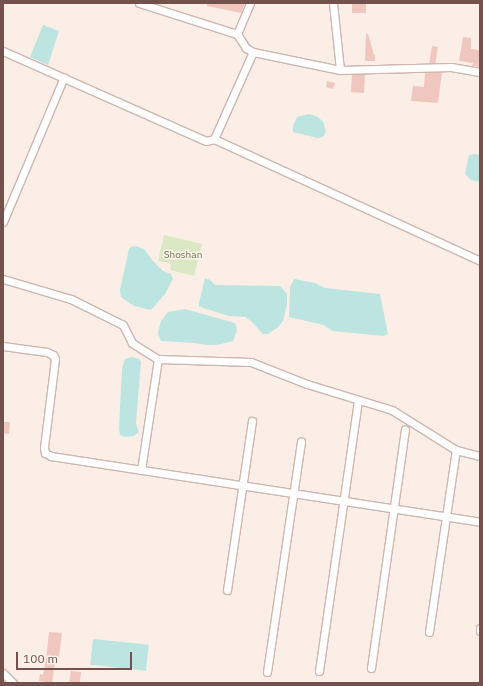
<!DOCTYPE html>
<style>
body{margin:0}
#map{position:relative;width:483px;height:686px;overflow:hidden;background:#fbeee6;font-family:"IBM Plex Sans",sans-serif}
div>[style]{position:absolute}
.green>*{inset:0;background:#dce8c5}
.water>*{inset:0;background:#bce4e0;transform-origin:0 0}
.building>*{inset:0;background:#efc7bf;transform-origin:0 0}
.roads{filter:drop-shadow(1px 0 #ceb6b0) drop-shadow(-1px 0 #ceb6b0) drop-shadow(0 1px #ceb6b0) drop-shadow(0 -1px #ceb6b0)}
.minor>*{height:7px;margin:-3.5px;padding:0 3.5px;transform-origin:3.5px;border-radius:3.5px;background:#fff}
span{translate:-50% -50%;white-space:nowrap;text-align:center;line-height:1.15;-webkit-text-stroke:3px #fef3ec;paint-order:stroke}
.park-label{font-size:10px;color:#607844}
.frame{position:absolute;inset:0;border:4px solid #73514c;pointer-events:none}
.scale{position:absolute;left:16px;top:652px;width:116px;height:18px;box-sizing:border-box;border:2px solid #73514c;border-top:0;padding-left:5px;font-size:12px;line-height:14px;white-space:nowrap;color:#73514c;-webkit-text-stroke:3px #fef3ec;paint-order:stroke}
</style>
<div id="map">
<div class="green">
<div style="clip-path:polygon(164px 235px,202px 244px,194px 276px,170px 270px,171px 264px,158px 261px)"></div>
</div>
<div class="water">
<div style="clip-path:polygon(43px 25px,59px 31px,48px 65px,30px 57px)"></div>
<div style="clip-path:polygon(309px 114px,318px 117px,323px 122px,326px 132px,323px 137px,318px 138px,293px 132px,293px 126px,297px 117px)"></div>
<div style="clip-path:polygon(475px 154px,480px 155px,480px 182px,471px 180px,465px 174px,469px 155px)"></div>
<div style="clip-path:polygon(136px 246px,144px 249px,153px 261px,163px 271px,171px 274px,173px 279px,165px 294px,151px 310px,134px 306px,121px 297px,120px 290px,129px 249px,131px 247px)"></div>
<div style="clip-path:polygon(205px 278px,210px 280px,215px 285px,280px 286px,287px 294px,287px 305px,283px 321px,278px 327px,268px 334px,263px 334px,251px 321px,245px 317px,229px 316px,203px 308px,199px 306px,199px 303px)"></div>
<div style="clip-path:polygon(294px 279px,315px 283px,325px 288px,380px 294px,388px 334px,383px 336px,332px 331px,324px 325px,289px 317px,290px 287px)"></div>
<div style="clip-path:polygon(185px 309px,235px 323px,237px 330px,233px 341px,217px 345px,206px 345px,195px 343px,161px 341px,158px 333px,161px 321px,168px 312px)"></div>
<div style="clip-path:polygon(132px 357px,139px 359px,141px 362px,136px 423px,139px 432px,134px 436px,125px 437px,120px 435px,119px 429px,122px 368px,125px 359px)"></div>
<div style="left:93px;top:639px;width:56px;height:26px;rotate:6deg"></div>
</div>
<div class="building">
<div style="clip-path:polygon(207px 3px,245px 3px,241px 13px,207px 6px)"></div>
<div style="left:352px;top:3px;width:14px;height:10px"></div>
<div style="clip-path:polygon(366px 34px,368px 34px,374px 55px,375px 55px,375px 61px,365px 61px)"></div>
<div style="clip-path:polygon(463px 37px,471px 38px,471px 49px,480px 50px,480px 67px,472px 66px,473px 63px,459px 61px)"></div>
<div style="left:432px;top:46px;width:6px;height:17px;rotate:9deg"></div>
<div style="clip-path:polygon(442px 72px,438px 103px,411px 101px,413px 86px,424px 87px,425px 73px)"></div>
<div style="left:365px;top:74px;width:19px;height:13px;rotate:93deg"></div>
<div style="clip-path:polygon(327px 81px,335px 83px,333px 89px,326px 87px)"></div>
<div style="clip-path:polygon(3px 422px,10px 422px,9px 434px,3px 433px)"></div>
<div style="clip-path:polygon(49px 632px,62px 633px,59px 657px,56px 656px,52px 683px,39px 681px,40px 674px,43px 675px,46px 660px)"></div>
<div style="clip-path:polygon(71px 671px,81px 672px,80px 683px,69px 683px)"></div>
</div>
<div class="roads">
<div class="minor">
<div style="left:139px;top:3px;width:103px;rotate:17.6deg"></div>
<div style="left:237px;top:34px;width:17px;rotate:57deg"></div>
<div style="left:246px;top:48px;width:8px;rotate:30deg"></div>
<div style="left:253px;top:52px;width:89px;rotate:11.7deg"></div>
<div style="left:340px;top:70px;width:111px;rotate:-1.5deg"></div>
<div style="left:451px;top:67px;width:29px;rotate:10deg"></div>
<div style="left:333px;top:3px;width:67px;rotate:84deg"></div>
<div style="left:237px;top:34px;width:34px;rotate:-67deg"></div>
<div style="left:3px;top:51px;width:222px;rotate:23.9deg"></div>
<div style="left:206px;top:141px;width:8px;rotate:-14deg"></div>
<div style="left:214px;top:139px;width:95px;rotate:-65.9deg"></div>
<div style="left:214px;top:139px;width:293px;rotate:24.6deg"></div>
<div style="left:3px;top:222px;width:157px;rotate:-67.2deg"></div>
<div style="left:3px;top:279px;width:71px;rotate:16.4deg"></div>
<div style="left:71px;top:299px;width:58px;rotate:26.6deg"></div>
<div style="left:123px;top:325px;width:20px;rotate:63deg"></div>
<div style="left:132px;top:343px;width:31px;rotate:32deg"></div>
<div style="left:158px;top:359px;width:93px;rotate:1.8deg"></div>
<div style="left:251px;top:362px;width:60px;rotate:21.4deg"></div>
<div style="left:307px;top:384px;width:89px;rotate:17deg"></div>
<div style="left:392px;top:410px;width:75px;rotate:32deg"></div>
<div style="left:456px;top:450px;width:25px;rotate:14deg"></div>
<div style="left:3px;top:346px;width:44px;rotate:7.8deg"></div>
<div style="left:47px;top:352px;width:7px;rotate:27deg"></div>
<div style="left:53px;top:355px;width:4px;rotate:63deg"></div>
<div style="left:55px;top:359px;width:89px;rotate:97.1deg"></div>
<div style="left:44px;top:447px;width:6px;rotate:81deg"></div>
<div style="left:45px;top:453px;width:7px;rotate:27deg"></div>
<div style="left:51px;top:456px;width:434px;rotate:8.7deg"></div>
<div style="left:141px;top:470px;width:112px;rotate:-81.3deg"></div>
<div style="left:227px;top:590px;width:171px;rotate:-81.6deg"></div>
<div style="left:480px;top:631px;width:3px;rotate:-90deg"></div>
<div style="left:429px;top:632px;width:184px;rotate:-81.6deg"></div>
<div style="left:371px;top:668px;width:241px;rotate:-81.9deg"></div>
<div style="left:319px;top:671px;width:274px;rotate:-81.8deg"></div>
<div style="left:267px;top:672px;width:233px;rotate:-81.6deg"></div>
<div style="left:3px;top:673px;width:14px;rotate:45deg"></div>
</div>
</div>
<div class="park-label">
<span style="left:183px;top:255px">Shoshan</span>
</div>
<div class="frame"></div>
<div class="scale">100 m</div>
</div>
